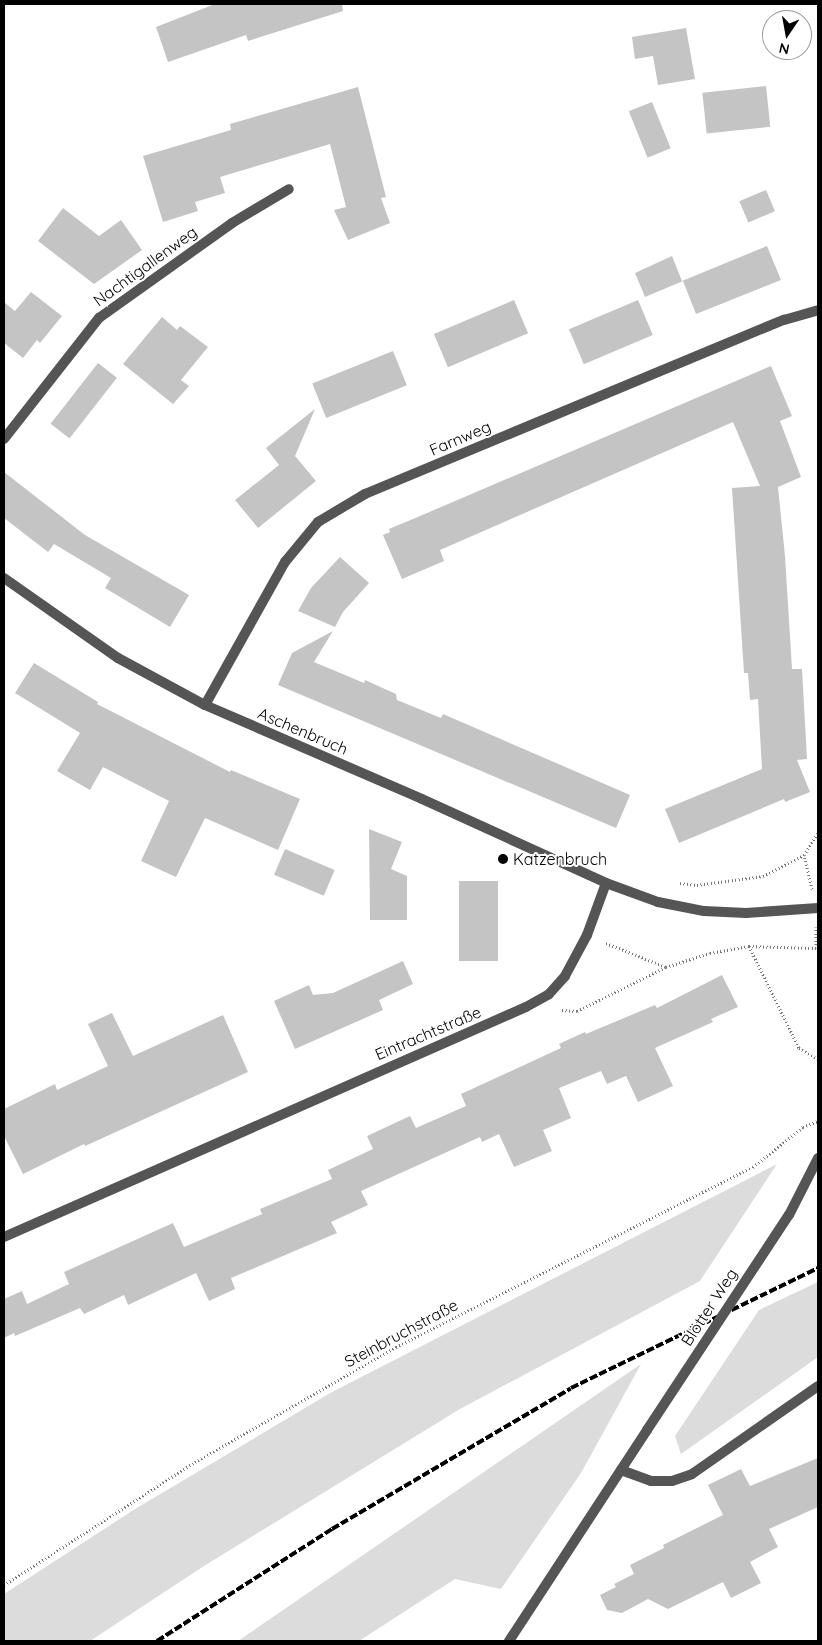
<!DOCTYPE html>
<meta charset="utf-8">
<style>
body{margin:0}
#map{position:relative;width:822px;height:1645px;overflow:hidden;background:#fff;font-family:Quicksand,sans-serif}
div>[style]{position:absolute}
.green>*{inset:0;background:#dcdcdc}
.building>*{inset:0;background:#c4c4c4;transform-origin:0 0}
.path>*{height:3px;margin-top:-1.5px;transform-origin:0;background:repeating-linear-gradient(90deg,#777 0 1px,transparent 0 3.5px)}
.minor>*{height:10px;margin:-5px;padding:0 5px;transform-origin:5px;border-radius:5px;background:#555}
.tertiary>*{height:10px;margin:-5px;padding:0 5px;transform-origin:5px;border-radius:5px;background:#555}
.rail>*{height:4px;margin-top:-2px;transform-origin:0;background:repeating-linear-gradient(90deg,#000 0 8px,transparent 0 10.5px)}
.tertiary-bridge>*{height:10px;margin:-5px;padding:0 5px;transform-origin:5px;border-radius:5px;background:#555}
.dots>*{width:14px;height:14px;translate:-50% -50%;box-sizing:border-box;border:2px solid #fff;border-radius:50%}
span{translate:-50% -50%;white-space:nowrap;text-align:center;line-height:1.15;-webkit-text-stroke:4px #fff;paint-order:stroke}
.street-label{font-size:16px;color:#000}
.poi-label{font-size:16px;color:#000}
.left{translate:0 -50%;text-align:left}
.frame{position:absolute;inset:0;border:5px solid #000;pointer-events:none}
.north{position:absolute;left:762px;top:10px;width:50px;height:50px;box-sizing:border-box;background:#fff;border:1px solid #999;border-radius:50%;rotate:192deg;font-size:14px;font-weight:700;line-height:20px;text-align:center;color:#000}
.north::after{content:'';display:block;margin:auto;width:18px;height:22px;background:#000;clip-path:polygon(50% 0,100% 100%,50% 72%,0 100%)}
</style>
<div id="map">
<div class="green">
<div style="clip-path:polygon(777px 1164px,700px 1281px,460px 1409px,204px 1566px,90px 1641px,4px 1641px,4px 1594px,135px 1509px,332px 1392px)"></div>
<div style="clip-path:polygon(818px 1282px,818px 1357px,681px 1454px,675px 1436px,759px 1310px)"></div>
<div style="clip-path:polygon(641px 1364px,581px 1473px,501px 1589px,455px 1579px,359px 1641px,238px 1641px)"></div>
</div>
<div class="building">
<div style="clip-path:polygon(215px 4px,342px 4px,343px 11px,248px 41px,246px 35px,168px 62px,156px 27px)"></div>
<div style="clip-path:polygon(686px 28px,695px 79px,658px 85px,653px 56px,635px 59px,632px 37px)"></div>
<div style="left:766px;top:86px;width:41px;height:64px;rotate:84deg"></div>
<div style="clip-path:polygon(358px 87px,386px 197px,381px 198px,390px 223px,348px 240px,334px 210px,346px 207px,330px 144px,220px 177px,225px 193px,195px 202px,198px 211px,163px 222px,143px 156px,231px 130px,230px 124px)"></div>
<div style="left:652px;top:102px;width:50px;height:25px;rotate:68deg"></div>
<div style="left:766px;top:190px;width:23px;height:29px;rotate:67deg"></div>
<div style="clip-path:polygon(63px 208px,99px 236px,121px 220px,142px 250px,94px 284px,38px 241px)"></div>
<div style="clip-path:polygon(767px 246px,781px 280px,696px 314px,683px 281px,645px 297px,635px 273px,672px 256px,682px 281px)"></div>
<div style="clip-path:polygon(31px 292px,62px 316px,40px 343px,37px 340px,23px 358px,4px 343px,4px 302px,15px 311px)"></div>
<div style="left:514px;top:300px;width:36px;height:87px;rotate:67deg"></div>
<div style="left:638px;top:300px;width:38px;height:75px;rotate:67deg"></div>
<div style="clip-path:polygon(162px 317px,177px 330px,180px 326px,208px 347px,181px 380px,189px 386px,173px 404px,123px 364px)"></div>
<div style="left:393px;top:351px;width:37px;height:87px;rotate:68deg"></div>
<div style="left:98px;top:363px;width:24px;height:77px;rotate:38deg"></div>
<div style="clip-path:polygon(771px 366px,792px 416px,780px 421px,801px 477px,778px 487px,785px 556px,792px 669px,802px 669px,807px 759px,797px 760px,810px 792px,785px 802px,784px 799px,679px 843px,665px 809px,762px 769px,758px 699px,750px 700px,748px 673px,744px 673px,732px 488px,760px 486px,733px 422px,440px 550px,444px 561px,402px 579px,383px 535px,390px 532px,389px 529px,420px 516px)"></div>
<div style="clip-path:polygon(315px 409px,295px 456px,316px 481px,258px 528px,235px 500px,279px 465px,266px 448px)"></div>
<div style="clip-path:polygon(4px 472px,85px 535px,189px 595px,170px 627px,105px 588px,111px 578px,54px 544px,48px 552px,4px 518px)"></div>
<div style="clip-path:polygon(340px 557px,369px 583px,343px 612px,335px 627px,298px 611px,311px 588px)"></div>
<div style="clip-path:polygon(333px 631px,314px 662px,364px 683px,365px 680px,396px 694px,397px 700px,441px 718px,443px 714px,630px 795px,616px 828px,278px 685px,292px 653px)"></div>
<div style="clip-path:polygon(34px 663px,98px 702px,97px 704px,230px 772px,231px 770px,300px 799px,278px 850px,205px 818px,176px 877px,141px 861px,169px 801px,103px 767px,90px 790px,57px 771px,80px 733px,15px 693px)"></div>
<div style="clip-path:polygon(369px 829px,402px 842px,391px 869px,407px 876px,407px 920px,370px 920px)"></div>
<div style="left:285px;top:849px;width:54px;height:28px;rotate:23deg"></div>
<div style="left:498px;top:881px;width:80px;height:39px;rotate:90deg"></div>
<div style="clip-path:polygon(403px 961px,413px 984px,379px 1000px,383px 1010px,295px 1049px,274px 1001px,309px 985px,313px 995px,333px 993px)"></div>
<div style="clip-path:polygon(722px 975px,738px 1007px,711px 1019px,713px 1022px,655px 1048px,673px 1086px,638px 1102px,626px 1076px,607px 1084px,601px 1071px,559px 1088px,571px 1118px,543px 1130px,552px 1151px,514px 1167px,499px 1134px,482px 1142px,480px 1137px,361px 1191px,368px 1205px,331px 1222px,337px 1233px,231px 1278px,235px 1289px,209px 1301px,196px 1273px,128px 1305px,124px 1295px,84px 1314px,80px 1308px,15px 1336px,14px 1333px,4px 1338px,4px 1299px,22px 1291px,27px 1304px,69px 1284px,64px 1272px,173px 1223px,184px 1247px,262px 1214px,260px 1209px,332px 1179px,328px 1170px,373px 1149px,367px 1136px,410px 1116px,416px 1128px,466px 1106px,461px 1094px,561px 1048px,559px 1044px,585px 1032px,586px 1034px,655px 1005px,657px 1008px)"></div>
<div style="clip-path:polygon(112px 1013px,133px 1056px,223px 1015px,248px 1072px,85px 1146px,84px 1144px,23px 1174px,4px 1136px,4px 1109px,55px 1084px,57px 1090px,108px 1066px,88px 1024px)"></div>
<div style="clip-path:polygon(818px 1458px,818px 1507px,769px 1529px,778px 1547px,750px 1562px,761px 1583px,731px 1598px,723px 1582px,668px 1609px,648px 1599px,622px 1613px,607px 1610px,600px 1595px,616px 1587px,614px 1584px,634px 1574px,630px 1565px,664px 1548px,663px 1545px,723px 1515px,708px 1485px,741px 1469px,750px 1486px)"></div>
</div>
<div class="path">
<div style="left:680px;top:883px;width:17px;rotate:7deg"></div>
<div style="left:697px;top:885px;width:67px;rotate:-7.8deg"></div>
<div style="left:763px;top:876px;width:46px;rotate:-27.1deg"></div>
<div style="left:812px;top:889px;width:35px;rotate:-103deg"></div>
<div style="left:804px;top:855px;width:26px;rotate:-58deg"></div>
<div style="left:606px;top:943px;width:65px;rotate:21.8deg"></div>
<div style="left:666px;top:967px;width:46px;rotate:-17.7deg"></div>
<div style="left:710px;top:953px;width:40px;rotate:-10deg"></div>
<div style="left:749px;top:946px;width:67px;rotate:1.7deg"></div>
<div style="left:816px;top:948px;width:21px;rotate:-90deg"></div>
<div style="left:749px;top:946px;width:114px;rotate:63.9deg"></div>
<div style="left:799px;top:1048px;width:22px;rotate:30deg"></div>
<div style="left:562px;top:1010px;width:15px;rotate:4deg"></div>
<div style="left:577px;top:1011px;width:99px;rotate:-26.3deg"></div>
<div style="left:4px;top:1585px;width:227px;rotate:-32.8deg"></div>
<div style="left:195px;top:1462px;width:232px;rotate:-29.8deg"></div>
<div style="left:396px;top:1347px;width:400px;rotate:-26.8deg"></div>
<div style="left:753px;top:1167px;width:64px;rotate:-38.7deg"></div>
<div style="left:803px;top:1127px;width:16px;rotate:-22deg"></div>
</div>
<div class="minor">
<div style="left:4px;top:439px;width:154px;rotate:-51.9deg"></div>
<div style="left:99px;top:318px;width:163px;rotate:-35.5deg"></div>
<div style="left:232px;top:223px;width:66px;rotate:-30.8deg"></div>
<div style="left:205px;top:705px;width:164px;rotate:-60.8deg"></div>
<div style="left:285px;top:562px;width:52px;rotate:-50.5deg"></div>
<div style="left:318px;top:522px;width:55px;rotate:-30.8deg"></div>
<div style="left:365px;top:494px;width:454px;rotate:-22.6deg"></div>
<div style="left:784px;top:320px;width:35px;rotate:-16deg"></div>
<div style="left:4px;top:1237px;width:570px;rotate:-23.78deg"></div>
<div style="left:526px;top:1007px;width:26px;rotate:-29deg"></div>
<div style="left:549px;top:994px;width:24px;rotate:-48deg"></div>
<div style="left:565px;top:976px;width:47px;rotate:-61.8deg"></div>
<div style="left:587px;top:935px;width:55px;rotate:-69.9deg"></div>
<div style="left:621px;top:1470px;width:32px;rotate:20deg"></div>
<div style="left:651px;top:1481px;width:21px"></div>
<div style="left:672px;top:1481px;width:21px;rotate:-19deg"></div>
<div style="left:692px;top:1474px;width:154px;rotate:-34.9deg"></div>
</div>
<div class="tertiary">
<div style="left:4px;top:578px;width:139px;rotate:35.1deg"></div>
<div style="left:118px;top:658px;width:99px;rotate:28.4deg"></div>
<div style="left:205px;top:705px;width:236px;rotate:23.4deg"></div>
<div style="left:422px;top:799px;width:202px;rotate:24.5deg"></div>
<div style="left:606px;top:883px;width:55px;rotate:20.1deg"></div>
<div style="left:658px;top:902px;width:47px;rotate:11.1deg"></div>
<div style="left:704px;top:911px;width:42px;rotate:2.7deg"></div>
<div style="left:746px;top:913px;width:72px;rotate:-4deg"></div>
<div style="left:509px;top:1641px;width:252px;rotate:-56.8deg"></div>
</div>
<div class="rail">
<div style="left:157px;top:1641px;width:208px;rotate:-32.6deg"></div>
<div style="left:332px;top:1529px;width:277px;rotate:-30.5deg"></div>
<div style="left:571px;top:1388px;width:275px;rotate:-25.9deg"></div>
</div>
<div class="tertiary-bridge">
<div style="left:647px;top:1430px;width:258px;rotate:-56.6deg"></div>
<div style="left:789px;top:1215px;width:64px;rotate:-63deg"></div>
</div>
<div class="dots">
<div style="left:503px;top:859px;background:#000"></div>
</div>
<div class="street-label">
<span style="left:145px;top:266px;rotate:-36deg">Nachtigallenweg</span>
<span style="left:460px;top:438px;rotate:-23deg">Farnweg</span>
<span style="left:303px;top:731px;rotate:23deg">Aschenbruch</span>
<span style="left:428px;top:1033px;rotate:-23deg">Eintrachtstraße</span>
<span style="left:709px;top:1307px;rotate:-57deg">Blötter Weg</span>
<span style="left:401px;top:1333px;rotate:-28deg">Steinbruchstraße</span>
</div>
<div class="poi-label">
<span class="left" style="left:513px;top:859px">Katzenbruch</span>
</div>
<div class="frame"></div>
<div class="north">N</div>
</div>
